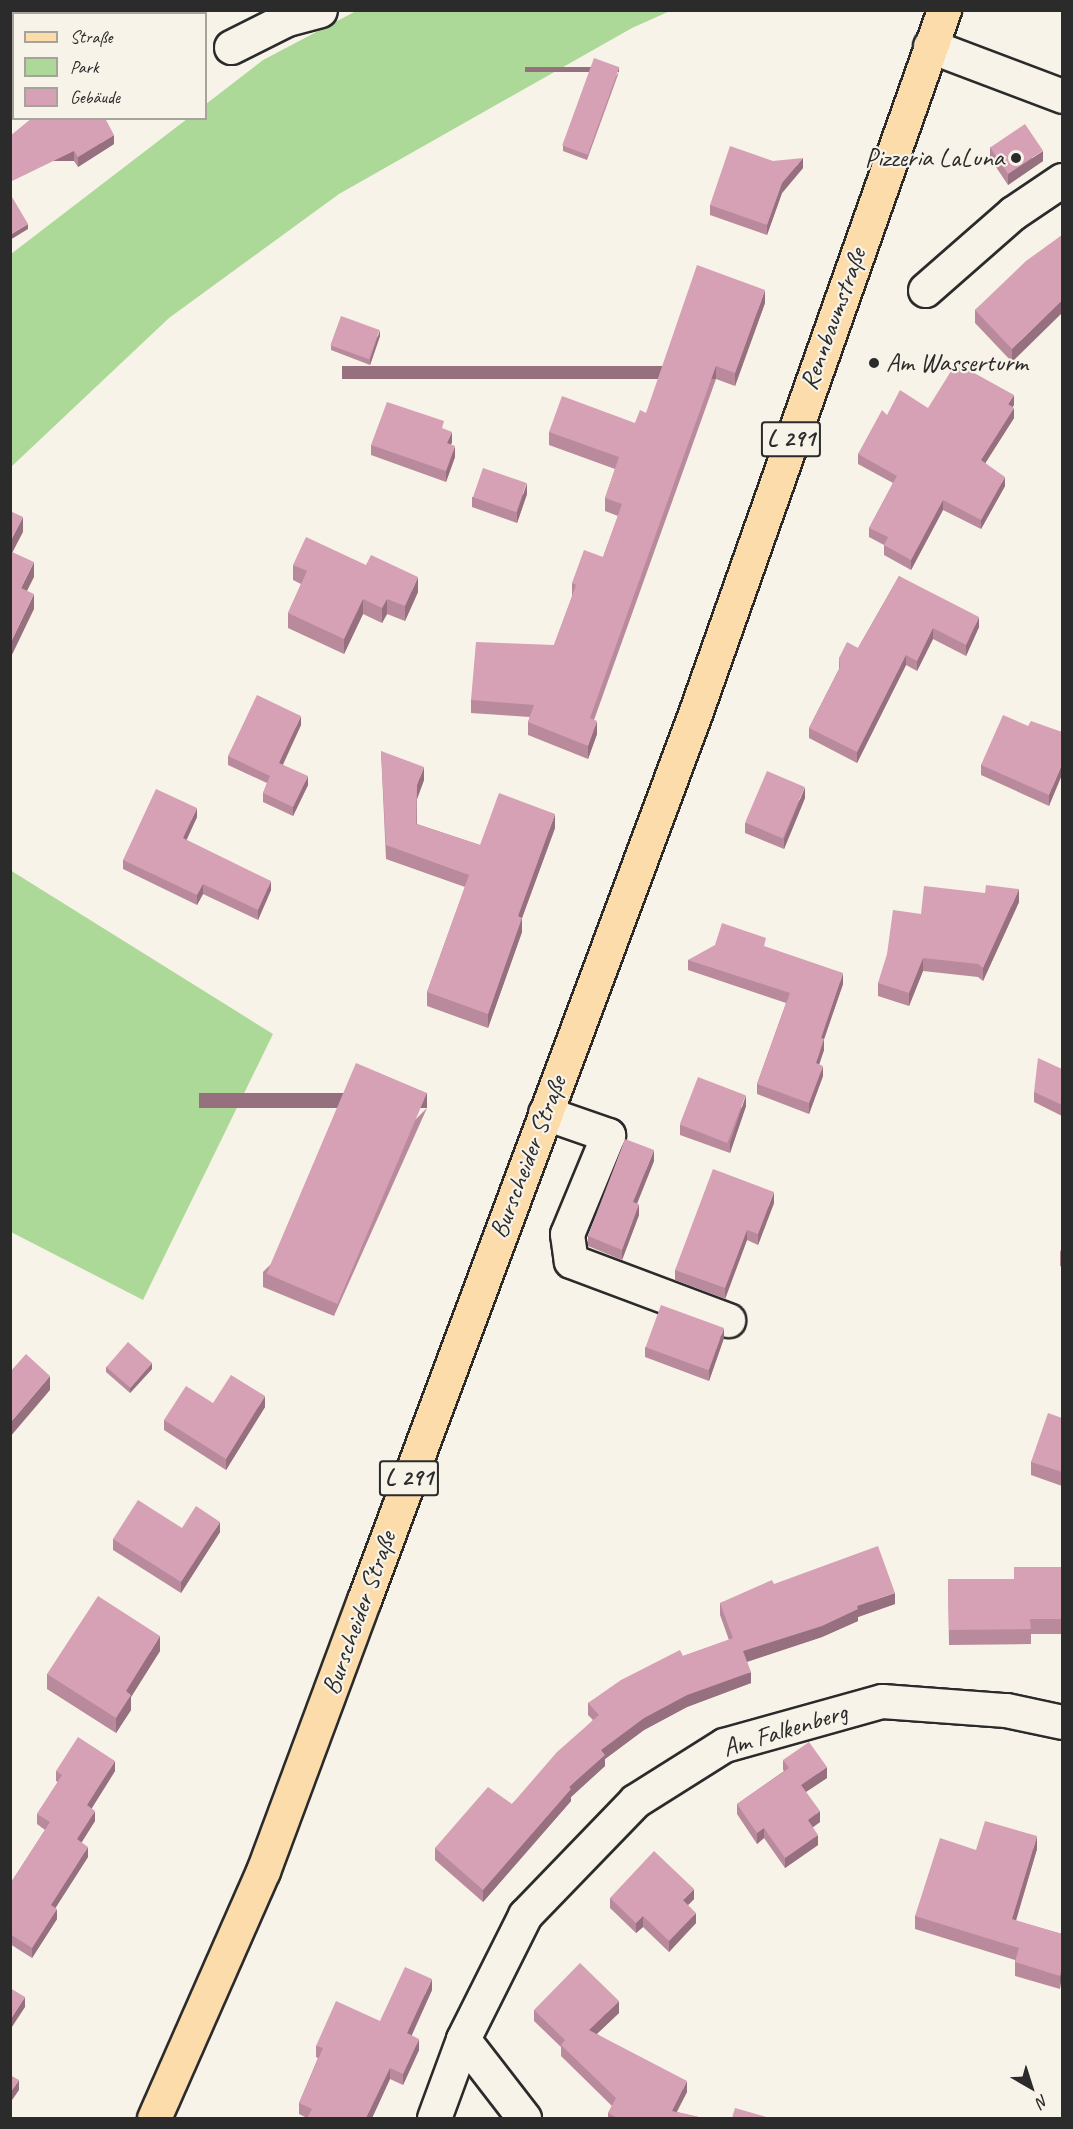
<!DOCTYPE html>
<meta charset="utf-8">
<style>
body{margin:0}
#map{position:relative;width:1073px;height:2129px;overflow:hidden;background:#f7f3e8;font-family:Caveat,sans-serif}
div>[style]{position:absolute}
.green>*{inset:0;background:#add998}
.roads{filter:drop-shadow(2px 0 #2b2b2b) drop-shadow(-2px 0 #2b2b2b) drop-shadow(0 2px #2b2b2b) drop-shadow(0 -2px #2b2b2b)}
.minor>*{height:33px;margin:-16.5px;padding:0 16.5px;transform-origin:16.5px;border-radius:16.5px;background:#f7f3e8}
.major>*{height:33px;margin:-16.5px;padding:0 16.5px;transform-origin:16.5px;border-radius:16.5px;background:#fddcac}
.wall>*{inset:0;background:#b88a9c}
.shaded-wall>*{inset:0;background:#96707f;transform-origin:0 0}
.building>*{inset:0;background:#d6a0b5;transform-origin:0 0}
.dots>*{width:16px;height:16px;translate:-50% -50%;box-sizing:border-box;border:3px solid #f7f3e8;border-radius:50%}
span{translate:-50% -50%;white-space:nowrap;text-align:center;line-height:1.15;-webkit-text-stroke:4.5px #f7f3e8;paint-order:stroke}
.shield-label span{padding:2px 4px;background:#f7f3e8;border:2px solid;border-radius:4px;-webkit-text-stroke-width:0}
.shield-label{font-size:24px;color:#2b2b2b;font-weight:700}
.poi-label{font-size:26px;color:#2b2b2b}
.right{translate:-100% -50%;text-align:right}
.left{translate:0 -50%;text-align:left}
.street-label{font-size:26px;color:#2b2b2b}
.frame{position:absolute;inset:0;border:12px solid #2b2b2b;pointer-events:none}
.legend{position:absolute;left:12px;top:12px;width:195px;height:108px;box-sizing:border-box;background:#f7f3e8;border:2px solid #a5a39c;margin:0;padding:8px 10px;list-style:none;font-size:18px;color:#2b2b2b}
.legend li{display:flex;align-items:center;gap:12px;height:30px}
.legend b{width:30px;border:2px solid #a5a39c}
.north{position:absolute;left:1001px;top:2057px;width:60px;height:60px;-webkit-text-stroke:4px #f7f3e8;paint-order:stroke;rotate:141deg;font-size:16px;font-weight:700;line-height:24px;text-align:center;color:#2b2b2b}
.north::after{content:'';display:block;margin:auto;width:21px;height:27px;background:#2b2b2b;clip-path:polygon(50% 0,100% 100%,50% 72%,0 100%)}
</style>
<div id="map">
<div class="green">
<div style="clip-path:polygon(11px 10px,44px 11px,14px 14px,11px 59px)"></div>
<div style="clip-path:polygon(358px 10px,670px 11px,632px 28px,339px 194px,169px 318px,11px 467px,11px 254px,187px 119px,206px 118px,206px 104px,263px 60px)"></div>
<div style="clip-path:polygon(10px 870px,273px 1034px,143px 1300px,11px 1232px)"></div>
</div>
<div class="roads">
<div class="minor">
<div style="left:930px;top:46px;width:141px;rotate:20.7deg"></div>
<div style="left:231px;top:47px;width:63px;rotate:-26.6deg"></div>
<div style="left:287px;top:19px;width:34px;rotate:-15deg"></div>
<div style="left:925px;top:290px;width:117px;rotate:-41.2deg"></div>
<div style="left:1013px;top:213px;width:59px;rotate:-34deg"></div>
<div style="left:545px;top:1113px;width:67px;rotate:19.2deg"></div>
<div style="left:608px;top:1135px;width:107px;rotate:112.5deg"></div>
<div style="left:567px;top:1234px;width:27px;rotate:82deg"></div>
<div style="left:571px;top:1261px;width:168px;rotate:20.6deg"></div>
<div style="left:463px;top:2039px;width:100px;rotate:52.3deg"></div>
<div style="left:434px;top:2118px;width:84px;rotate:-69.8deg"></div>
<div style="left:463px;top:2039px;width:139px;rotate:-63.4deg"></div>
<div style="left:525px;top:1915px;width:158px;rotate:-46deg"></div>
<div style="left:635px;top:1801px;width:105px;rotate:-32.2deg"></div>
<div style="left:724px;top:1745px;width:164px;rotate:-15.6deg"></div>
<div style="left:882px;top:1701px;width:124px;rotate:4.2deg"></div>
<div style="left:1006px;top:1710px;width:57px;rotate:12.1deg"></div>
</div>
<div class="major">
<div style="left:154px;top:2118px;width:270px;rotate:-66.2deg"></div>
<div style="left:263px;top:1871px;width:289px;rotate:-69.6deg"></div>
<div style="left:364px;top:1600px;width:949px;rotate:-69.52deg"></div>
<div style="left:696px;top:711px;width:744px;rotate:-70.52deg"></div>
</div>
</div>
<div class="wall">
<div style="clip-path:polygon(619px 72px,587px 160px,563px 151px,563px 146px)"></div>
<div style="clip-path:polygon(10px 136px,114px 144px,78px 167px,74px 161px)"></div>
<div style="clip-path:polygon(990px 147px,1043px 161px,1008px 185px,990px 158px)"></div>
<div style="clip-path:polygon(773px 161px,803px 168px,782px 193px,767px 235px,710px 215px,710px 205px)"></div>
<div style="clip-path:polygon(1062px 235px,1012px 362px,975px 323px,975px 310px)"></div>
<div style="clip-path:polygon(765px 303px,735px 386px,716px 379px,594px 720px,597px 734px,588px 759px,528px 735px,528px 722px,530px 717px,471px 713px,471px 700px,554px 645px,572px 597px,572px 583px,603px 557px,618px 516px,605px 511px,605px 498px,615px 469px,549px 445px,549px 432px,635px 423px)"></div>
<div style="clip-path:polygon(380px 336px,370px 365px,331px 350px,331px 345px)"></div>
<div style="clip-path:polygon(1014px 405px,1012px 407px,1014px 418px,985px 463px,1005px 486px,981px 529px,943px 510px,911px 570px,884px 555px,884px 545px,869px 537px,869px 528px,893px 483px,858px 464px,858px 454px,887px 415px,928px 408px)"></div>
<div style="clip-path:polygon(444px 429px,452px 442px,451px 445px,455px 457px,446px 482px,371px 455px,371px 445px)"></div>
<div style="clip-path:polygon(527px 494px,517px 523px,472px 507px,472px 497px)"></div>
<div style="clip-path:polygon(293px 565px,418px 592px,405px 621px,387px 614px,382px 623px,363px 614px,344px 654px,288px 628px,288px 613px,301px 584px,293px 580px)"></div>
<div style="clip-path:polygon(899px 576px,979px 627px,966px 656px,933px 639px,917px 671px,906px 665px,857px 763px,809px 738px,809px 728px,839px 669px,839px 658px,858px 648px)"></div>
<div style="clip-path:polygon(301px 725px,283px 765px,308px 785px,293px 816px,263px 802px,263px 793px,267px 783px,228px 765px,228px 756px)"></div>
<div style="clip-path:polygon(1028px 726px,1062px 732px,1049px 806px,981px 775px,981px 765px)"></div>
<div style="clip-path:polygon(381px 751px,424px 780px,417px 799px,417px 824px,480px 845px,555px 828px,522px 918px,522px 932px,488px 1028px,427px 1006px,427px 992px,465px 887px,386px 859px)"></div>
<div style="clip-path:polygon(805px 798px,784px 849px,745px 833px,745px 823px)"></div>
<div style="clip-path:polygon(197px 817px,186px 840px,271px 890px,258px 920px,203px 894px,197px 905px,123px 869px,123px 860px)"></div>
<div style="clip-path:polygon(1019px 902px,983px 981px,978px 977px,923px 971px,909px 1006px,878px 996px,878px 983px)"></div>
<div style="clip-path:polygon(766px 947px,843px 984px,824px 1039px,824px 1050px,819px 1064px,823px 1076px,809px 1114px,757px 1094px,757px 1084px,786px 1003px,688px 970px,688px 960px)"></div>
<div style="clip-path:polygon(1062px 1069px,1062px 1116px,1034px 1102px,1034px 1092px)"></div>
<div style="clip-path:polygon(746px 1106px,730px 1153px,680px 1135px,680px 1125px)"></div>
<div style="clip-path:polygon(427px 1108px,334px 1316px,263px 1287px,263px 1272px)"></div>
<div style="clip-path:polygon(654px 1161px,637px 1204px,639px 1215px,622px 1260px,588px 1246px,588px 1236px)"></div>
<div style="clip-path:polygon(774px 1203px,758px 1245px,747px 1240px,725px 1299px,675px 1280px,675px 1270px)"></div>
<div style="clip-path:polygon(1062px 1247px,1062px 1267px,1060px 1266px,1060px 1252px)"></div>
<div style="clip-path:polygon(724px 1338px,709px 1381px,645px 1357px,645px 1347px)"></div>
<div style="clip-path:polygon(106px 1367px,152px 1369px,130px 1393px,106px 1372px)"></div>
<div style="clip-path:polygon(213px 1403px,265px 1407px,226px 1470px,164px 1430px,164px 1420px)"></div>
<div style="clip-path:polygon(1062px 1418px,1062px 1486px,1031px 1475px,1031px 1462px)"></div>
<div style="clip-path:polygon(182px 1528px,220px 1532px,181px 1593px,113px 1550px,113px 1539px)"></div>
<div style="clip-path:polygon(1062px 1567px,1062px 1634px,1031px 1634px,1031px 1644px,949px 1645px,948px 1579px,1014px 1579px)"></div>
<div style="clip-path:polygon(774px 1584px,895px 1604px,858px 1617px,858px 1621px,822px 1637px,747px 1662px,751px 1683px,687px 1707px,644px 1730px,605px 1759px,605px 1766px,571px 1797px,571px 1801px,483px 1902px,435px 1860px,435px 1848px,512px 1804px,593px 1720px,588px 1715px,588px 1703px,683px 1656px,729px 1640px,720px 1615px,720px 1603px)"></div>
<div style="clip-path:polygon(160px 1651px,131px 1697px,131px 1710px,116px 1733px,47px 1689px,47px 1674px)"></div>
<div style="clip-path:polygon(783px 1760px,827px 1778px,806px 1792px,820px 1822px,812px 1827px,818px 1845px,785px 1868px,764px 1838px,757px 1844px,737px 1814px,737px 1804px,784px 1771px,783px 1770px)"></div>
<div style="clip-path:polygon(56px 1771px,115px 1771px,91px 1809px,95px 1821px,81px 1842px,88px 1857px,55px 1908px,57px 1919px,32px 1958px,10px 1944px,10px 1884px,45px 1830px,37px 1824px,37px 1814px,58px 1782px,56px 1781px)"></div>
<div style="clip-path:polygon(1037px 1849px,1016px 1921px,1062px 1934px,1060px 1989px,1015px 1976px,1015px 1960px,915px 1929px,915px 1916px,976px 1850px)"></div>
<div style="clip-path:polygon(610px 1898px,694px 1899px,688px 1905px,696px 1923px,669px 1952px,643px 1927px,636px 1933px,610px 1908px)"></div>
<div style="clip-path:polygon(432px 1990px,412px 2035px,419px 2050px,403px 2085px,390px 2079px,372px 2118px,307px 2118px,299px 2114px,299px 2103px,318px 2058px,316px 2057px,316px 2046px,380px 2021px)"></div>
<div style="clip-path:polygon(534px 2010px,619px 2013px,597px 2034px,687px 2092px,677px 2112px,703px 2118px,608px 2118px,608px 2113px,612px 2106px,561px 2056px,561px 2047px,534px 2021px)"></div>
</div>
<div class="shaded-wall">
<div style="left:619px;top:67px;width:5px;height:94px;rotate:90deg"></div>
<div style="clip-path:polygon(114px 135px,114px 144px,78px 167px,78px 157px)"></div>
<div style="left:74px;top:151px;width:10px;height:71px;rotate:90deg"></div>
<div style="clip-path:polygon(1043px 151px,1043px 161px,1008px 185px,1008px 174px)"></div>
<div style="clip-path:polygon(803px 158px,803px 168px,782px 193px,767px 235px,767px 225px,782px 183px)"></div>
<div style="clip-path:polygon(28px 224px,28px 229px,10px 240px,10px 235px)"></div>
<div style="clip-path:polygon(765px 290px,765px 303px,735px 386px,735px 373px)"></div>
<div style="clip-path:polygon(1062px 300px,1062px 313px,1012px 362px,1012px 349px)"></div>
<div style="clip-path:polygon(380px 330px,380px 336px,370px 365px,370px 360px)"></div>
<div style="left:716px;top:366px;width:13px;height:374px;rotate:90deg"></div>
<div style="clip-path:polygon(1014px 395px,1014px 405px,1008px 414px,1008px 404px)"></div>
<div style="clip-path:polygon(1014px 408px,1014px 418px,981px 470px,981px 460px)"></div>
<div style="clip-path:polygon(452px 432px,452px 442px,447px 454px,447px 443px)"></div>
<div style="clip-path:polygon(455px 446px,455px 457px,446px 482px,446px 471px)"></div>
<div style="clip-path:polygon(1005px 477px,1005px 486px,981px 529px,981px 520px)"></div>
<div style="clip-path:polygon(527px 483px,527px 494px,517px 523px,517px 512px)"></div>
<div style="clip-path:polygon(943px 500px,943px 510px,911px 570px,911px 560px)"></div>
<div style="clip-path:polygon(23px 517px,23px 532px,10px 557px,10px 542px)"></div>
<div style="clip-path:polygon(34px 562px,34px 577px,21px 603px,21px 588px)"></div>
<div style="clip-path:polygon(418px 577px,418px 592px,405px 621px,405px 606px)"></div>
<div style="clip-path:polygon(34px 594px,34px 609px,10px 659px,10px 644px)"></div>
<div style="clip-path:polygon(363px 599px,363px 614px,344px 654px,344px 639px)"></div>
<div style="clip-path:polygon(387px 599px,387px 614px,382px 623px,382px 608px)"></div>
<div style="clip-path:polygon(979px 617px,979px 627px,966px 656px,966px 645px)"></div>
<div style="clip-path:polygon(933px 628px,933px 639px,917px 671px,917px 661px)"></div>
<div style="clip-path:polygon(906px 655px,906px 665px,857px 763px,857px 752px)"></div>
<div style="clip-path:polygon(301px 716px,301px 725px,279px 772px,279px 763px)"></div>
<div style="clip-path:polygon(597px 721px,597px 734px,588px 759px,588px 746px)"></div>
<div style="clip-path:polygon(1062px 764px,1062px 775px,1049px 806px,1049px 795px)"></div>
<div style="clip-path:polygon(424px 767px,424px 780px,417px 799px,416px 838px,417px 785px)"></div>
<div style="clip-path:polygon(308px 776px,308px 785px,293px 816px,293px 807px)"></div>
<div style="clip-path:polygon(805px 787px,805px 798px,784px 849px,784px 839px)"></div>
<div style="clip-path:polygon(197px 808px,197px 817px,183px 848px,183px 838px)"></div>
<div style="clip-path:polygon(555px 814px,555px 828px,522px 918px,522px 932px,488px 1028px,488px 1014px,518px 916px)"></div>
<div style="clip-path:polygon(271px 881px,271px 890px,258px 920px,258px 910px)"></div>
<div style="clip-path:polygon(203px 884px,203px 894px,197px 905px,197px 895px)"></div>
<div style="clip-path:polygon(1019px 889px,1019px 902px,983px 981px,983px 968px)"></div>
<div style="clip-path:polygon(923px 958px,923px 971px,909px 1006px,909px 993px)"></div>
<div style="clip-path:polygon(843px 973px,843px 984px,821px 1048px,821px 1038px)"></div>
<div style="clip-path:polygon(824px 1039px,824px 1050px,816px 1074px,816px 1063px)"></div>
<div style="clip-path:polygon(823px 1066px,823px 1076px,809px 1114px,809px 1103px)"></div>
<div style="left:427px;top:1093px;width:15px;height:228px;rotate:90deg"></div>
<div style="clip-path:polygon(746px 1095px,746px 1106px,730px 1153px,730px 1143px)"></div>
<div style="clip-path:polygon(654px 1150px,654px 1161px,633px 1213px,633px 1202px)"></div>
<div style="clip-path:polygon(774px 1192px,774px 1203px,758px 1245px,758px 1234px)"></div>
<div style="clip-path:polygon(639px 1204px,639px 1215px,622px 1260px,622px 1250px)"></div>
<div style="clip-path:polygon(747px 1230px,747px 1240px,725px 1299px,725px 1288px)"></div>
<div style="clip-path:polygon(724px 1328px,724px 1338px,709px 1381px,709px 1370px)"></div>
<div style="clip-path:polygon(152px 1363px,152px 1369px,130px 1393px,130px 1388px)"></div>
<div style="clip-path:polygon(50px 1376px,50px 1390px,10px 1437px,10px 1423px)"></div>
<div style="clip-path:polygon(265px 1396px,265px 1407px,226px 1470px,226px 1459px)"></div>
<div style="clip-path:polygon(220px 1522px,220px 1532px,181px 1593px,181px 1582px)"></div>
<div style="clip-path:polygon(895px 1593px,895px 1604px,858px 1617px,858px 1621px,822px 1637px,743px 1663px,743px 1651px,857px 1606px)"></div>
<div style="clip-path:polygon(160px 1636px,160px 1651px,131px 1697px,131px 1710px,116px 1733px,116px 1718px,126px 1691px)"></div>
<div style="clip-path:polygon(751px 1672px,751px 1683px,687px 1707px,644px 1730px,605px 1759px,605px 1766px,571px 1797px,571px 1801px,483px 1902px,483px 1890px,601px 1750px,644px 1718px,687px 1695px)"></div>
<div style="clip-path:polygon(115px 1761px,115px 1771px,87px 1816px,87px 1805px)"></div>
<div style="clip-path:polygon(827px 1767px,827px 1778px,801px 1795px,801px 1785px)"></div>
<div style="clip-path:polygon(95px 1811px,95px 1821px,77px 1850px,77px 1839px)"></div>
<div style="clip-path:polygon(820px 1811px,820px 1822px,808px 1831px,808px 1820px)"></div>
<div style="clip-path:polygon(764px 1828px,764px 1838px,757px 1844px,757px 1833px)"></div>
<div style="clip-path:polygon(818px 1835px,818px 1845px,785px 1868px,785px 1858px)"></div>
<div style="clip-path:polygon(1037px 1836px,1037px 1849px,1012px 1933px,1012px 1919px)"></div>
<div style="clip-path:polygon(88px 1847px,88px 1857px,51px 1915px,51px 1905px)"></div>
<div style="clip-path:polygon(694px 1889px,694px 1899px,683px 1910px,683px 1900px)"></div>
<div style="clip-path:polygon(57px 1909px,57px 1919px,32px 1958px,32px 1948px)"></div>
<div style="clip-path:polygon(696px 1913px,696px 1923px,669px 1952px,669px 1941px)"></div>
<div style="clip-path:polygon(643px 1916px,643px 1927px,636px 1933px,636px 1923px)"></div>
<div style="clip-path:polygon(1062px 1962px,1062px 1975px,1060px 1989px,1060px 1976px)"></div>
<div style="clip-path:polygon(432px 1979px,432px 1990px,407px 2045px,407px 2033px)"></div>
<div style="clip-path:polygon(25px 1997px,25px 2007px,10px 2030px,10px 2020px)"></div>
<div style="clip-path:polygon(619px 2001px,619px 2013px,589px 2041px,589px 2030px)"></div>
<div style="clip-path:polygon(419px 2039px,419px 2050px,403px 2085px,403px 2074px)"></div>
<div style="clip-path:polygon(390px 2068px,390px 2079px,372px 2118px,366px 2118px)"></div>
<div style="clip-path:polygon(19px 2080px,19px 2090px,10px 2103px,10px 2093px)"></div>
<div style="clip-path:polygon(687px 2081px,687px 2092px,673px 2118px,672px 2111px)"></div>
</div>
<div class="building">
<div style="left:594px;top:58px;width:27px;height:93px;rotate:20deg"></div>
<div style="clip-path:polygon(32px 118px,105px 118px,114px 135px,78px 157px,74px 151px,10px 182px,10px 136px)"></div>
<div style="left:1025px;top:124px;width:32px;height:42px;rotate:56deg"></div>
<div style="clip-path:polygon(730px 146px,773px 161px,803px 158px,782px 183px,767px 225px,710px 205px)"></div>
<div style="clip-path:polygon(10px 197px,12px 197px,28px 224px,10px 235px)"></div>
<div style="clip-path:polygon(1062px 235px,1062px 300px,1012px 349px,975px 310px,1026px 261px)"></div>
<div style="clip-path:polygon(697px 265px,765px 290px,735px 373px,716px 366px,590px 718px,597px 721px,588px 746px,528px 722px,534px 705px,471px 700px,476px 642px,554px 645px,576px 585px,572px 583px,584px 550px,603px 557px,622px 504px,605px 498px,619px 457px,549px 432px,562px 396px,635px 423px,640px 410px,646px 413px)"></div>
<div style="left:341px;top:316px;width:41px;height:31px;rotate:20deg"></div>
<div style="clip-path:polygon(956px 363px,1014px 395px,1008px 404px,1014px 408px,981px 460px,1005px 477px,981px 520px,943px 500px,911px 560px,884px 545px,888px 537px,869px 528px,897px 476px,858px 454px,882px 410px,887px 415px,900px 390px,928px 408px)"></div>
<div style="clip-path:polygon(387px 402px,444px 421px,442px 428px,452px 432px,447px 443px,455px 446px,446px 471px,371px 445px)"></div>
<div style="left:483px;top:468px;width:46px;height:31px;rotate:19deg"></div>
<div style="clip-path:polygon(10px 511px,23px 517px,10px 542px)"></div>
<div style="clip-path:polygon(306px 537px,366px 565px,371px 555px,418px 577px,405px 606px,387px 599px,382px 608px,363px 599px,344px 639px,288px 613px,307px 571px,293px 565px)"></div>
<div style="clip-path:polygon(10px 551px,34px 562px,21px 588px,34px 594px,10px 644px)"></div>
<div style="clip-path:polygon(899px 576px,979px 617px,966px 645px,933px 628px,917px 661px,906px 655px,857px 752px,809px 728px,840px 667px,839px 658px,847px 642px,858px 648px)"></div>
<div style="clip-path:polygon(257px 695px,301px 716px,279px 763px,308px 776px,293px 807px,263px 793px,270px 776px,228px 756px)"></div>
<div style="clip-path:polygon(1003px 715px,1028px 726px,1031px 721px,1062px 732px,1062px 764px,1049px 795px,981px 765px)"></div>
<div style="clip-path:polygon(381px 751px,424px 767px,417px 785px,416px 824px,480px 845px,499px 793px,555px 814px,518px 916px,522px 918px,488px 1014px,427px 992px,469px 875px,386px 845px)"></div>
<div style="left:767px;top:771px;width:41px;height:56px;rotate:23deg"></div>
<div style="clip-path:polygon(156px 789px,197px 808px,183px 838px,271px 881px,258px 910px,203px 884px,197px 895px,123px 860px)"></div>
<div style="clip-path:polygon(986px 885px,1019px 889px,983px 968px,978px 964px,923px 958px,909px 993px,878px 983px,887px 954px,893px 910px,921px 914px,924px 886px,985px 893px)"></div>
<div style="clip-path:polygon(722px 923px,766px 938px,764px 946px,843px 973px,821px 1038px,824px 1039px,816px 1063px,823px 1066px,809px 1103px,757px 1084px,790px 993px,688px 960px,715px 945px)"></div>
<div style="clip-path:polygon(1038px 1058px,1062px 1069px,1062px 1105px,1034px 1092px)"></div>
<div style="left:356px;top:1063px;width:77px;height:229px;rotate:23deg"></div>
<div style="left:698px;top:1077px;width:51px;height:51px;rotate:21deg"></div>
<div style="clip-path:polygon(625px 1139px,654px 1150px,633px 1202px,639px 1204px,622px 1250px,588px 1236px)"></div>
<div style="clip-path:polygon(713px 1169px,774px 1192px,758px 1234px,747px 1230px,725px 1288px,675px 1270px)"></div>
<div style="left:661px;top:1305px;width:67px;height:45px;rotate:20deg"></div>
<div style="left:128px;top:1342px;width:32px;height:33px;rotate:41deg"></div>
<div style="clip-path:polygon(26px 1354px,50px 1376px,10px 1423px,10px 1372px)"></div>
<div style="clip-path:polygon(231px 1375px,265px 1396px,226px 1459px,164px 1420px,186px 1386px,213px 1403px)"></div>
<div style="clip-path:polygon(1048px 1413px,1062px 1418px,1062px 1472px,1031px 1462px)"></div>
<div style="clip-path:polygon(138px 1500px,182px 1528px,196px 1506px,220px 1522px,181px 1582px,113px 1539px)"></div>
<div style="clip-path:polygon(878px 1546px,895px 1593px,857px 1606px,858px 1609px,822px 1626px,743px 1651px,751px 1672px,687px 1695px,644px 1718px,601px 1750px,605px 1755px,569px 1787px,571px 1789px,483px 1890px,435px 1848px,488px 1787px,512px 1804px,557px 1752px,599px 1715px,588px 1703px,621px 1680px,680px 1650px,683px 1656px,733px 1638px,720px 1603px,772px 1580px,774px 1584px)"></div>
<div style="clip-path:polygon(1014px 1567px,1062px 1567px,1062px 1619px,1030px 1619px,1031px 1629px,949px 1630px,948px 1579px,1014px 1579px)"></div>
<div style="clip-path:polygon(98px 1596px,160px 1636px,126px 1691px,131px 1695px,116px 1718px,47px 1674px)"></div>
<div style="clip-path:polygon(78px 1737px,115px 1761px,87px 1805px,95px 1811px,77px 1839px,88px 1847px,51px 1905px,57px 1909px,32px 1948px,10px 1934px,10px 1884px,50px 1822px,37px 1814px,62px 1775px,56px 1771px)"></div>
<div style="clip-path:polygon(809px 1742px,827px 1767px,801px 1785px,820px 1811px,808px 1820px,818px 1835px,785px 1858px,764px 1828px,757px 1833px,737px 1804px,789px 1768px,783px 1760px)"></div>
<div style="clip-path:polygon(985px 1821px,1037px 1836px,1012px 1919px,1062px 1934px,1062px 1962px,1060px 1976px,1015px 1962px,1019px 1948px,915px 1916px,940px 1838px,976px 1850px)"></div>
<div style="clip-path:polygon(654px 1851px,694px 1889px,683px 1900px,696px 1913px,669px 1941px,643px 1916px,636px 1923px,610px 1898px)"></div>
<div style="clip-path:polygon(580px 1963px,619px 2001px,589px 2030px,687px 2081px,672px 2111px,703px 2118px,618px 2118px,608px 2113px,616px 2098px,561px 2045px,565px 2040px,534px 2010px)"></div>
<div style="clip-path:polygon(405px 1967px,432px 1979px,407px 2033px,419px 2039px,403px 2074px,390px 2068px,366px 2118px,307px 2118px,312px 2109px,299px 2103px,323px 2048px,316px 2046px,336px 2001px,380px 2021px)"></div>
<div style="clip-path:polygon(10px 1988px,25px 1997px,10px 2020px)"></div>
<div style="clip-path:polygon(10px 2075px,19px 2080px,10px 2093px)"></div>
<div style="clip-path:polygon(735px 2108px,770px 2118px,732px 2118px)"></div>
</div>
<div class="dots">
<div style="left:1016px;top:158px;background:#2b2b2b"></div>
<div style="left:874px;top:363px;background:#2b2b2b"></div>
</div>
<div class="shield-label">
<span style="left:791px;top:439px">L 291</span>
<span style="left:409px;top:1478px">L 291</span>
</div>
<div class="poi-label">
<span class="right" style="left:1004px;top:158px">Pizzeria LaLuna</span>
<span class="left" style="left:886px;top:363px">Am Wasserturm</span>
</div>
<div class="street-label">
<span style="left:833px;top:319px;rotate:-70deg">Rennbaumstraße</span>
<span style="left:528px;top:1157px;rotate:-69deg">Burscheider Straße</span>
<span style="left:359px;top:1613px;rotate:-70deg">Burscheider Straße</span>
<span style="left:785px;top:1730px;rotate:-17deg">Am Falkenberg</span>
</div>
<div class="frame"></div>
<ul class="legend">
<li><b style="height:8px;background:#fddcac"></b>Straße</li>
<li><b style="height:16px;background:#add998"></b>Park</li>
<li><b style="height:16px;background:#d6a0b5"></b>Gebäude</li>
</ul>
<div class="north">N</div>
</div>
